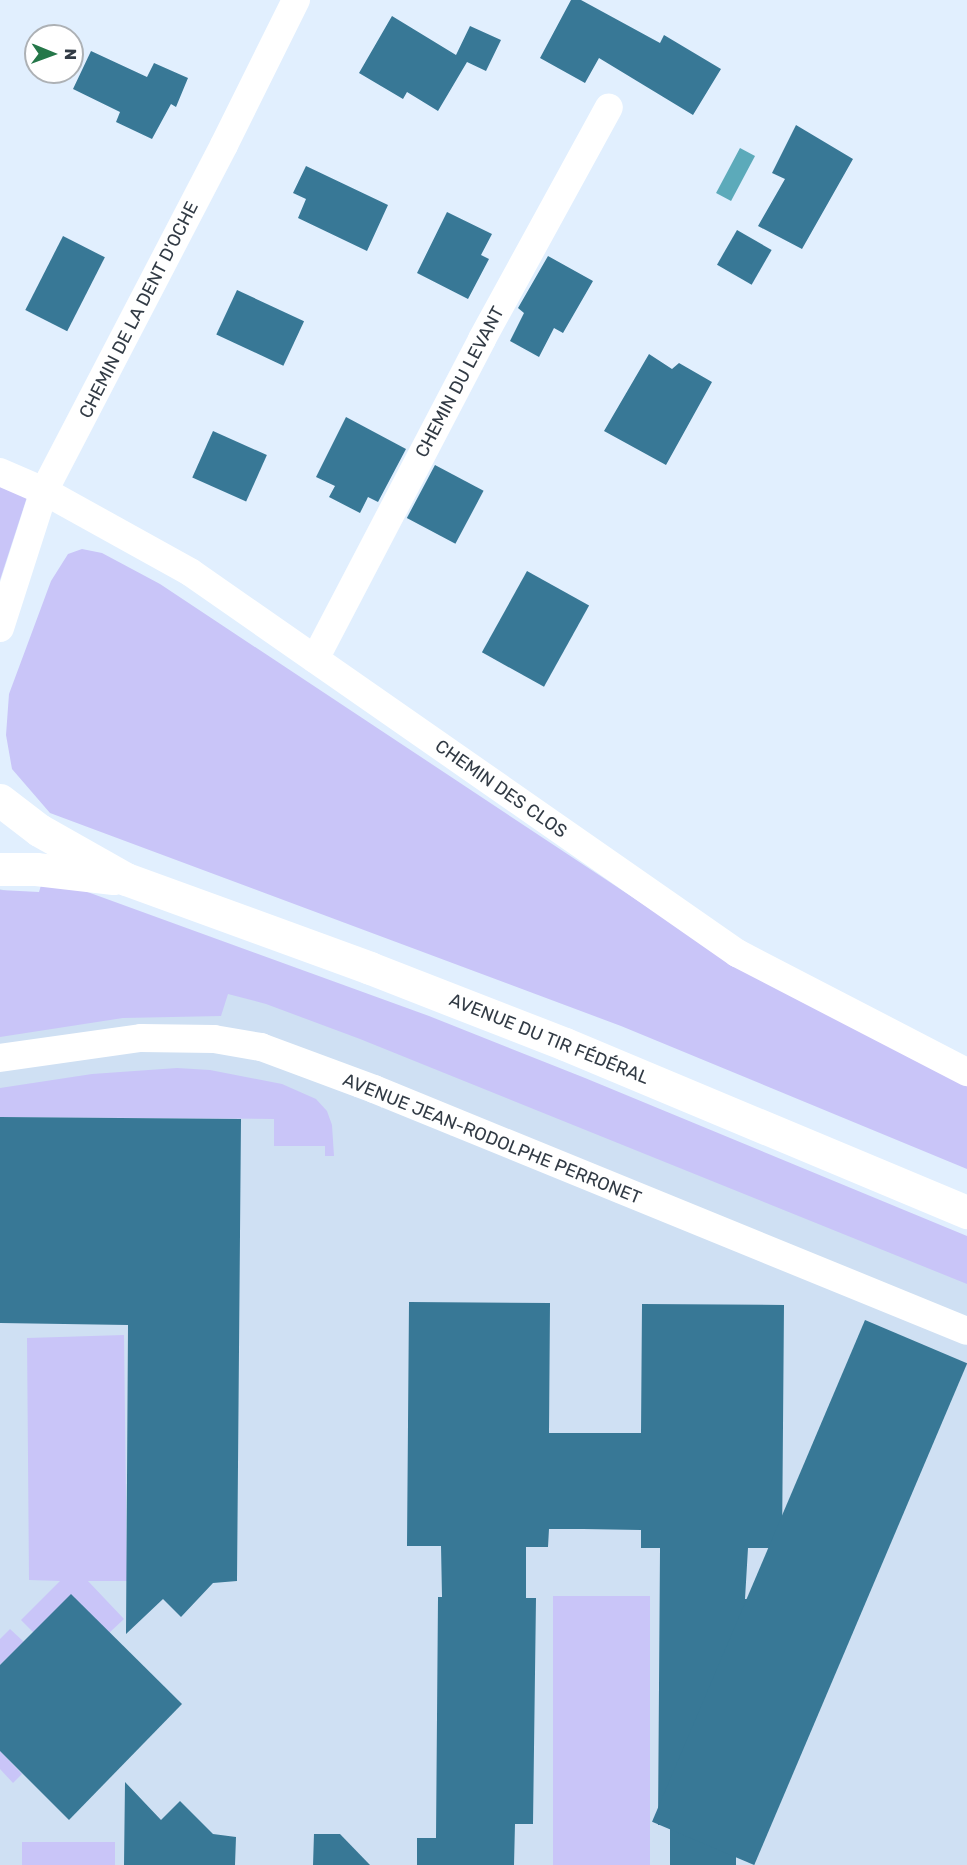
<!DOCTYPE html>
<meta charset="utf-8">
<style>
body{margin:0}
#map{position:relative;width:967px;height:1865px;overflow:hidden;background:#e1effe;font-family:Rubik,sans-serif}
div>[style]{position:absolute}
.built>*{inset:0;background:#cfe0f3}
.green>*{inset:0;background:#c9c5f8;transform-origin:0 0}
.water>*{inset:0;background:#5caaba;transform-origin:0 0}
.building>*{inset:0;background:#387896;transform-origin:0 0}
.street>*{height:28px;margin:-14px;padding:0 14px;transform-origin:14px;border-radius:14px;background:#fff}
.secondary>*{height:33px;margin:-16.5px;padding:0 16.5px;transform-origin:16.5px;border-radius:16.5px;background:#fff}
span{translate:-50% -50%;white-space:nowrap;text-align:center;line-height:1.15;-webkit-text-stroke:6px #fff;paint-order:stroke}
.street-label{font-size:18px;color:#323b45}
.north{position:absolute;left:24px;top:24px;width:60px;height:60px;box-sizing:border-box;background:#fff;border:2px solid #adb1b5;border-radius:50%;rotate:91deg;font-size:16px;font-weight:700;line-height:24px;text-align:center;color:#323b45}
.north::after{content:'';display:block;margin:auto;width:21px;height:27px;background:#257749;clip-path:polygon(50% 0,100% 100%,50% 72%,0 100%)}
</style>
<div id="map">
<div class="built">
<div style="clip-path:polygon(0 889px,249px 965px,967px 1245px,967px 1865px,0 1865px)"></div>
</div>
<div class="green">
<div style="clip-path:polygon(0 483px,28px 494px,0 580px)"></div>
<div style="clip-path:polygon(82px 549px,102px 553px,160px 584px,673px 924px,967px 1086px,967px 1169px,621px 1026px,50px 813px,12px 769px,6px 735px,9px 694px,51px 581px,68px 554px)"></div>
<div style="clip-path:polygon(42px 882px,71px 886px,429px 1016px,585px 1078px,967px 1236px,967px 1284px,360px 1039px,266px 1004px,228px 994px,221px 1016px,123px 1018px,0 1037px,0 890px,39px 892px)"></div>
<div style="clip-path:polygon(177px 1068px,210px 1070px,282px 1084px,316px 1099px,327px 1111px,332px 1125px,334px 1156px,325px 1156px,325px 1146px,274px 1146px,274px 1119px,0 1117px,0 1088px,92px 1074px)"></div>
<div style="clip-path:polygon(124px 1335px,127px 1581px,88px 1581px,124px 1619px,109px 1633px,33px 1632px,21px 1620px,60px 1581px,29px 1580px,27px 1338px)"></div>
<div style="left:553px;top:1596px;width:97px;height:269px"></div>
<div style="clip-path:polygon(10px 1629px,24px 1642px,0 1665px,0 1639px)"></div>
<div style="clip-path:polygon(0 1751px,22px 1774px,13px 1783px,0 1769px)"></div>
<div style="left:22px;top:1842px;width:93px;height:23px"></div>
</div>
<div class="water">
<div style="left:740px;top:148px;width:17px;height:51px;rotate:28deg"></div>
</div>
<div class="building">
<div style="clip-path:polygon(571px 0,581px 0,660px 43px,664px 35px,721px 69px,693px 115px,599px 58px,585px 83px,540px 58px)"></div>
<div style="clip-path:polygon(392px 16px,456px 55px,470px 26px,501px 40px,486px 71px,467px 62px,438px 111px,407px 92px,403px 99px,359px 73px)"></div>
<div style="clip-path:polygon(91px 51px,147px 77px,154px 63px,188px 78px,176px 107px,171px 104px,152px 139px,116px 122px,120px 112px,73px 89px)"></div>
<div style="clip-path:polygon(796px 125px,853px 159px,802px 249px,758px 226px,785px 179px,772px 173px)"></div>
<div style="clip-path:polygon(306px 166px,388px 205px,367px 251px,298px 218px,306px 199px,293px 193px)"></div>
<div style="clip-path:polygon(447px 212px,492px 234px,481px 255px,489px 259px,468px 299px,417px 273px)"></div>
<div style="left:737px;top:230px;width:40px;height:40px;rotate:30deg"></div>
<div style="left:63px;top:236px;width:47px;height:83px;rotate:27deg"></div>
<div style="clip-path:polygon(548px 256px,593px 281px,563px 333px,554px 328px,539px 357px,510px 341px,524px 313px,518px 308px)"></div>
<div style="left:237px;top:290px;width:74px;height:49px;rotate:25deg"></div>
<div style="clip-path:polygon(649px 354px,672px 369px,679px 363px,712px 382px,666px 465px,604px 431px)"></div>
<div style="clip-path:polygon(346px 417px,406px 449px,378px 502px,368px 497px,360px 513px,329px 497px,335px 486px,316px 477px)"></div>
<div style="left:213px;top:431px;width:59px;height:51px;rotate:24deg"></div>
<div style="left:435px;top:465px;width:55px;height:60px;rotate:28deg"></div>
<div style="left:527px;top:571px;width:71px;height:93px;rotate:29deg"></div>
<div style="clip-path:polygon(0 1117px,241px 1119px,237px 1581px,213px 1583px,181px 1617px,163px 1599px,126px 1634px,128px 1325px,0 1323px)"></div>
<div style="clip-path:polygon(409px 1302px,550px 1303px,549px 1433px,641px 1433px,642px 1304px,784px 1305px,782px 1548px,748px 1548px,745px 1599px,756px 1599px,755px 1825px,736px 1826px,736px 1865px,670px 1865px,670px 1825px,658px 1825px,660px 1548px,641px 1548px,641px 1530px,583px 1529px,549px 1529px,548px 1547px,526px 1547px,526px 1598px,536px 1598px,533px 1824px,515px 1824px,514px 1865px,417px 1865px,417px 1838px,436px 1838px,438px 1597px,442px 1597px,441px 1546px,407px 1546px)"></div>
<div style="left:865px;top:1320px;width:111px;height:545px;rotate:23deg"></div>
<div style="clip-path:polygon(71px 1594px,182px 1704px,69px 1820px,0 1751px,0 1665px)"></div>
<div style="clip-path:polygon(125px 1782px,161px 1820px,180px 1801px,213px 1834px,236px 1837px,235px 1865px,124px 1865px)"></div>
<div style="clip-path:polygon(314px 1834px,340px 1834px,370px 1865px,313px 1865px)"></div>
</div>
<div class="street">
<div style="left:0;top:472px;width:48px;rotate:23.4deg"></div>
<div style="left:44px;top:491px;width:167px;rotate:29deg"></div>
<div style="left:190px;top:572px;width:667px;rotate:34.86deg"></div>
<div style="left:737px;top:953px;width:259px;rotate:27.4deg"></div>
<div style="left:0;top:628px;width:144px;rotate:-72.2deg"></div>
<div style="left:44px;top:491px;width:390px;rotate:-62.5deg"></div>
<div style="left:224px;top:145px;width:162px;rotate:-63.6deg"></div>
<div style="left:315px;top:659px;width:361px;rotate:-62.4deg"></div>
<div style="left:482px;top:339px;width:264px;rotate:-61.3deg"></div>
<div style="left:0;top:1058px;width:142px;rotate:-8.1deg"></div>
<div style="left:141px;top:1038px;width:73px;rotate:0.8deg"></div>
<div style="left:214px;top:1039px;width:48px;rotate:9.7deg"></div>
<div style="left:261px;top:1047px;width:121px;rotate:20.4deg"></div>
<div style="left:374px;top:1089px;width:640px;rotate:22.2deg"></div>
</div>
<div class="secondary">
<div style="left:0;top:800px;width:49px;rotate:37.6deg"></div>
<div style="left:39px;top:830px;width:100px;rotate:29.4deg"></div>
<div style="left:126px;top:879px;width:260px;rotate:20deg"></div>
<div style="left:370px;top:968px;width:209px;rotate:21.3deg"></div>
<div style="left:565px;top:1044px;width:436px;rotate:22.7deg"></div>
<div style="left:0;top:869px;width:36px"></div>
<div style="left:36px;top:869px;width:78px;rotate:6.7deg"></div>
</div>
<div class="street-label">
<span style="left:139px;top:310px;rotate:-63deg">CHEMIN DE LA DENT D'OCHE</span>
<span style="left:460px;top:382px;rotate:-62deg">CHEMIN DU LEVANT</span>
<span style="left:501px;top:789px;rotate:35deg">CHEMIN DES CLOS</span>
<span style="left:549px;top:1039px;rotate:22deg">AVENUE DU TIR FÉDÉRAL</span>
<span style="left:492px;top:1139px;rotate:22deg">AVENUE JEAN-RODOLPHE PERRONET</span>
</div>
<div class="north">N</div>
</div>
